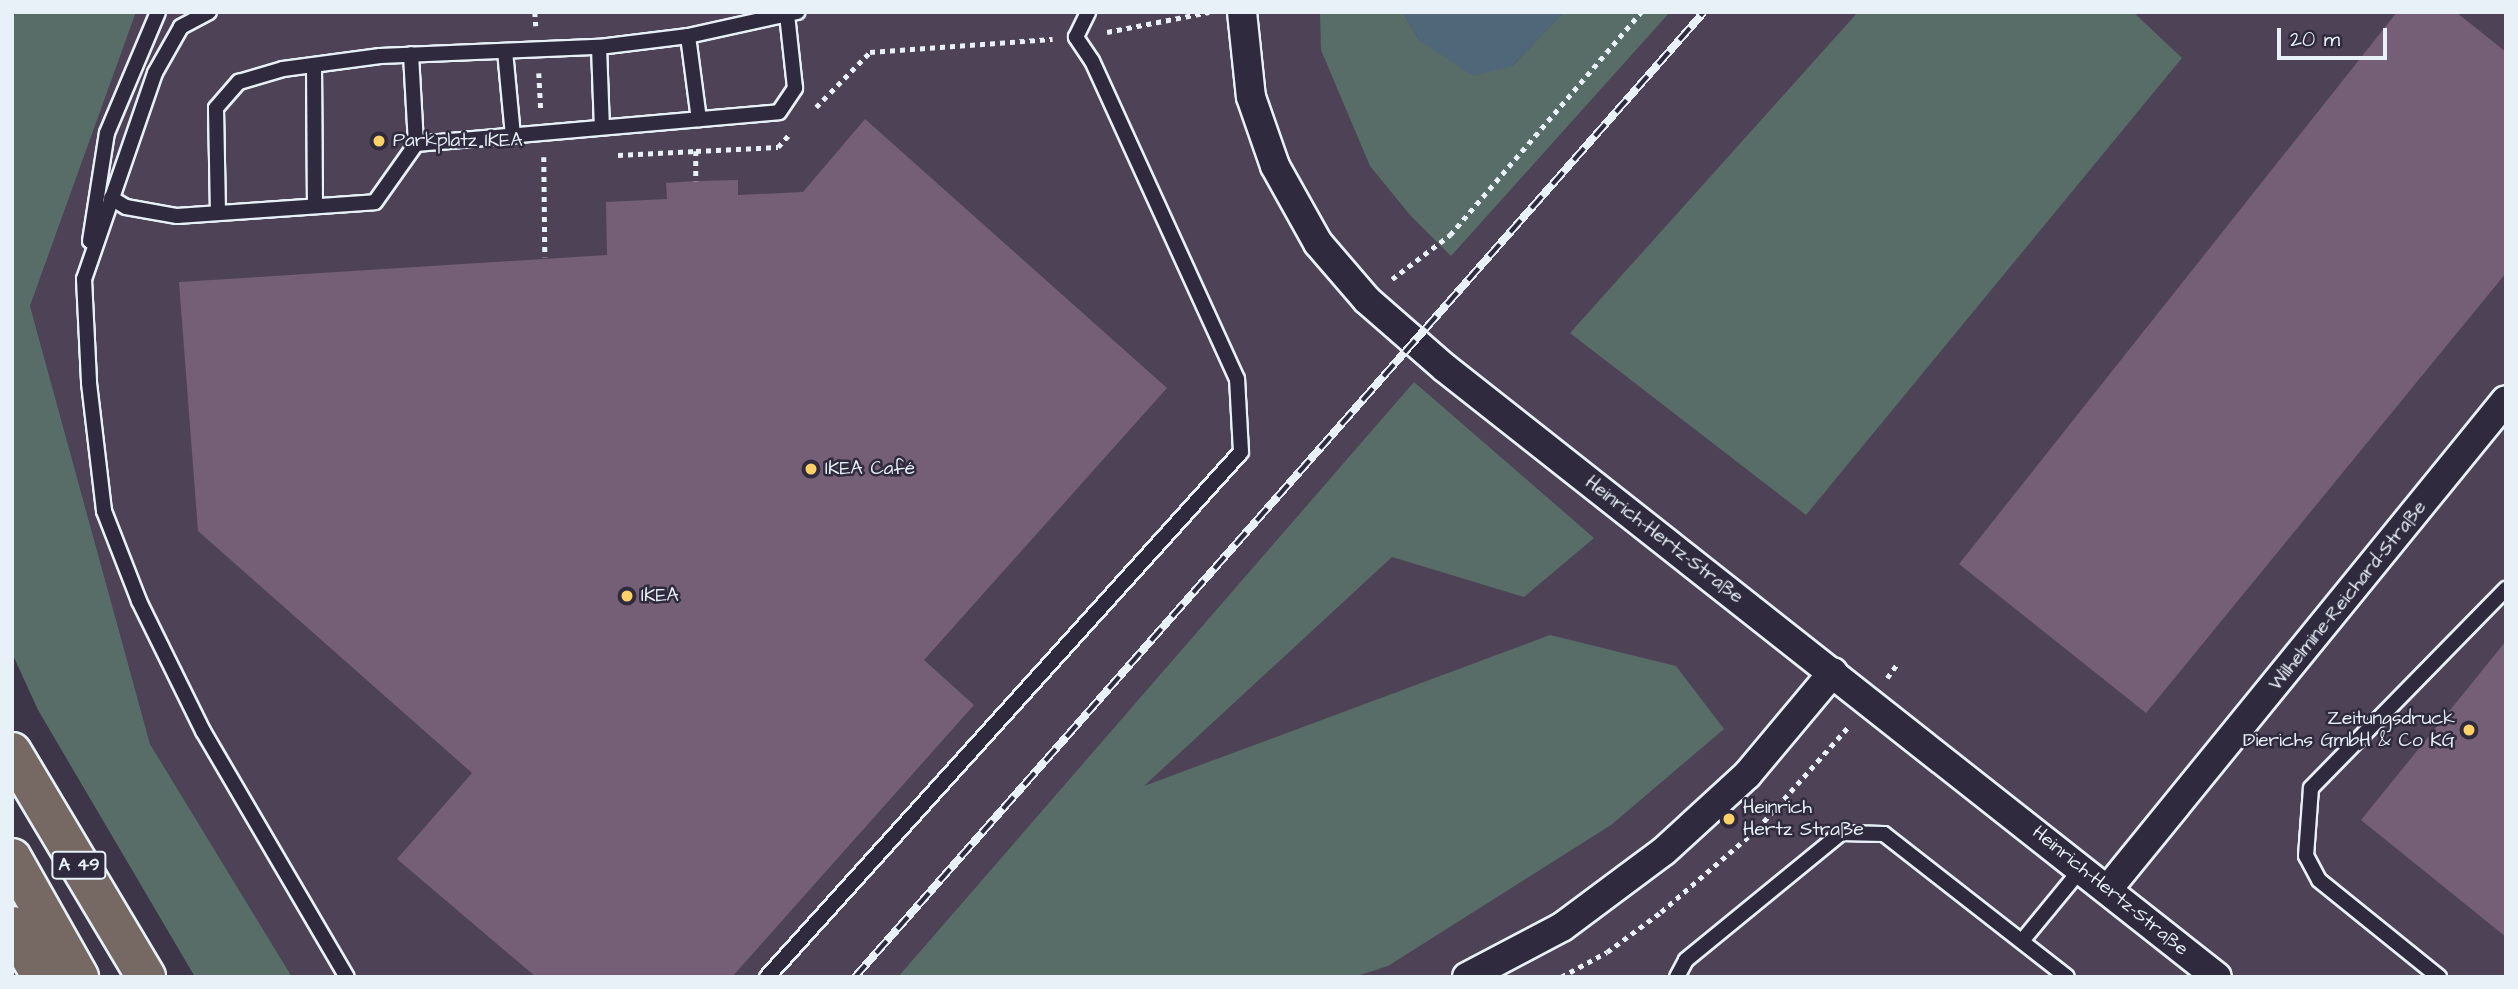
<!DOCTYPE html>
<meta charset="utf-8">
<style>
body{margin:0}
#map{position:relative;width:2518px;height:989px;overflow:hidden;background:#3d3548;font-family:"Architects Daughter",sans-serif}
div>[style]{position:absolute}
.built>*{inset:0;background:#4e4256}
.green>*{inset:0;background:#586d67}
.water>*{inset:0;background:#50677a}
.building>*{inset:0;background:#745f76}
.path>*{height:4.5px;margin-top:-2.25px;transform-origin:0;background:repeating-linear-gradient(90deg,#e8f1f8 0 5px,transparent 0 10px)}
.roads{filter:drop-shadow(2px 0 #e8f1f8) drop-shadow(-2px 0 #e8f1f8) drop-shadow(0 2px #e8f1f8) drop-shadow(0 -2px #e8f1f8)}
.service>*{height:14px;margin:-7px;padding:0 7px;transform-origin:7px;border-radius:7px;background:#2f2a3d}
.minor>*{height:28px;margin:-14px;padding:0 14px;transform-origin:14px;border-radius:14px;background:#2f2a3d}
.motorway>*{height:38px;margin:-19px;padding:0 19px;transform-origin:19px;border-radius:19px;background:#766964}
.rail>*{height:8px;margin-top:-4px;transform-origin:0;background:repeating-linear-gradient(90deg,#2f2a3d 0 16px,#e8f1f8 0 32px);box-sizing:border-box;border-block:2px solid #e8f1f8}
.dots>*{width:19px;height:19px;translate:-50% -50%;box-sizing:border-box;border:4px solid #2f2a3d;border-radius:50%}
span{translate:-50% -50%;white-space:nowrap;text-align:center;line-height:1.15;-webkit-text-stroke:5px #2f2a3d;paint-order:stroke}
.shield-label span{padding:2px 5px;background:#2f2a3d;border:2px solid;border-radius:5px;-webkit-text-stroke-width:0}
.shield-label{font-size:18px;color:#e8f1f8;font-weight:700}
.poi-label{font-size:19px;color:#e8f1f8}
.left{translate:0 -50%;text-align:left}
.right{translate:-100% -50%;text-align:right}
.street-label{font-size:19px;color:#e8f1f8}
.frame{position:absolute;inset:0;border:14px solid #e8f1f8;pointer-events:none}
.scale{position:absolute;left:2277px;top:28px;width:110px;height:32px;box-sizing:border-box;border:4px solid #e8f1f8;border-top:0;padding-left:9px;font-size:21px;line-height:24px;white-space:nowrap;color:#e8f1f8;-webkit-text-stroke:5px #2f2a3d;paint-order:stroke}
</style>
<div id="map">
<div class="built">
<div style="clip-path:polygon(136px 12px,2506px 12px,2506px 977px,292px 977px,150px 744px,30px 306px)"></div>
</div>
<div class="green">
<div style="clip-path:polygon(16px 12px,136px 12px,30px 306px,150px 744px,292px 977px,195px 977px,38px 710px,12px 653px,12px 19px)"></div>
<div style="clip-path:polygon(1320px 12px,1403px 12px,1419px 40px,1512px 66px,1564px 12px,1670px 12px,1451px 256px,1410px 215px,1370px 166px,1321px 50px)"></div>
<div style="clip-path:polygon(1858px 12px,2133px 12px,2182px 58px,1806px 515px,1570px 333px)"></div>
<div style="clip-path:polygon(1414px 382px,1594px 538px,1524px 597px,1392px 557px,1144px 786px,1550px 635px,1676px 666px,1724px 729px,1611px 825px,1388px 966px,1354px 977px,898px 977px)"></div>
</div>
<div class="water">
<div style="clip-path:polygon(1403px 12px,1564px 12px,1512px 66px,1473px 76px,1419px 40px)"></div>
</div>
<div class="building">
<div style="clip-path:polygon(2397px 12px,2456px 12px,2506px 52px,2506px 273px,2146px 713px,1959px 564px)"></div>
<div style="clip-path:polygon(865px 119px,1167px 388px,924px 660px,974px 705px,732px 977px,536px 977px,397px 859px,472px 773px,198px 531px,179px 282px,607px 255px,606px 202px,667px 199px,666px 183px,696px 181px,738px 180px,738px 195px,803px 192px)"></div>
<div style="clip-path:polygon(2506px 641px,2506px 937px,2361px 820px)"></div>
</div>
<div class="path">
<div style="left:535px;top:12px;width:14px;rotate:86deg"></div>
<div style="left:1107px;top:32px;width:104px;rotate:-11.1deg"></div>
<div style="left:539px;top:73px;width:37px;rotate:87deg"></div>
<div style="left:816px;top:107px;width:77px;rotate:-45.5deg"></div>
<div style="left:870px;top:52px;width:183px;rotate:-4.1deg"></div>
<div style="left:696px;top:151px;width:82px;rotate:-2.8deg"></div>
<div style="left:778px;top:147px;width:15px;rotate:-48deg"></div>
<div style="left:618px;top:155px;width:78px;rotate:-2.9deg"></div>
<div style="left:696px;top:151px;width:30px;rotate:90deg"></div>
<div style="left:544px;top:157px;width:100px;rotate:89.4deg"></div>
<div style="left:1392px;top:279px;width:73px;rotate:-37.2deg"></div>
<div style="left:1450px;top:235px;width:294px;rotate:-49.4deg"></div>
<div style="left:1887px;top:678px;width:19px;rotate:-54deg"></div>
<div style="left:1561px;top:977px;width:52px;rotate:-28.5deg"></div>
<div style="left:1607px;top:952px;width:67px;rotate:-36.5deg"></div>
<div style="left:1661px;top:912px;width:127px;rotate:-40.8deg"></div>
<div style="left:1757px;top:829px;width:138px;rotate:-48.2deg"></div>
</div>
<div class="roads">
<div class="service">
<div style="left:209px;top:12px;width:32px;rotate:152deg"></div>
<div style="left:181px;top:27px;width:53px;rotate:119.5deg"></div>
<div style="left:155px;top:73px;width:218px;rotate:109deg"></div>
<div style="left:84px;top:279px;width:104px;rotate:87.2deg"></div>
<div style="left:89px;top:383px;width:129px;rotate:83.3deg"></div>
<div style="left:104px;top:511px;width:97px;rotate:68.7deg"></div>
<div style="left:139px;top:601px;width:145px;rotate:63.8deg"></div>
<div style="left:203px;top:731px;width:285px;rotate:59.7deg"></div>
<div style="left:688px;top:36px;width:84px;rotate:82.5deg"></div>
<div style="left:599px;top:47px;width:80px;rotate:87.9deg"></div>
<div style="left:505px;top:51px;width:84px;rotate:84.6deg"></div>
<div style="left:314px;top:65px;width:141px;rotate:89.6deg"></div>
<div style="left:416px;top:144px;width:364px;rotate:-5deg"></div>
<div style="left:779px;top:112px;width:29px;rotate:-56deg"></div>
<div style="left:795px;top:88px;width:74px;rotate:-96.2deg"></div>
<div style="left:111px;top:198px;width:17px;rotate:31deg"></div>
<div style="left:126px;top:207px;width:52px;rotate:10deg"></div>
<div style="left:177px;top:216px;width:198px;rotate:-4deg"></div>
<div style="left:375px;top:202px;width:71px;rotate:-54.7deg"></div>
<div style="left:416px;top:144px;width:90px;rotate:-93.2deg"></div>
<div style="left:218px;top:213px;width:105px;rotate:-91.1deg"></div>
<div style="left:216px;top:108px;width:35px;rotate:-49deg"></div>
<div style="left:239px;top:82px;width:46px;rotate:-16.5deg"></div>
<div style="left:283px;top:69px;width:98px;rotate:-7.6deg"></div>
<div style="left:380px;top:56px;width:219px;rotate:-2.4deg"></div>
<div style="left:599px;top:47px;width:90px;rotate:-7deg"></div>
<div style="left:688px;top:36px;width:112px;rotate:-12.4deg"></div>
<div style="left:90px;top:241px;width:109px;rotate:-81.1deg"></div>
<div style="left:107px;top:133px;width:131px;rotate:-67.1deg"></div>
<div style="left:2022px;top:941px;width:94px;rotate:-50.6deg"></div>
<div style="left:767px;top:977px;width:707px;rotate:-47.92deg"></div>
<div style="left:1241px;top:452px;width:73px;rotate:-93.1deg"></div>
<div style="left:1237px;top:379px;width:349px;rotate:-114.5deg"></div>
<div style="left:1092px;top:61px;width:29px;rotate:-124deg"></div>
<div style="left:1076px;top:37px;width:28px;rotate:-64deg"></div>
<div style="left:1677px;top:977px;width:19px;rotate:-62deg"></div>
<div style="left:1686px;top:960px;width:200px;rotate:-39.3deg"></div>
<div style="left:1841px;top:833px;width:43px;rotate:1.3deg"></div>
<div style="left:1884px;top:834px;width:232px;rotate:38deg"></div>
<div style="left:2439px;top:977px;width:154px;rotate:-141.1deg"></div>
<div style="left:2319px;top:880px;width:27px;rotate:-118deg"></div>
<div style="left:2306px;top:856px;width:68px;rotate:-85.8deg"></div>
<div style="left:2311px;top:788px;width:279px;rotate:-45.6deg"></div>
</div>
<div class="minor">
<div style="left:1242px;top:12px;width:85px;rotate:84deg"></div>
<div style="left:1251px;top:97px;width:73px;rotate:70.8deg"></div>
<div style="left:1275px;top:166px;width:88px;rotate:60.8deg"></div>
<div style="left:1318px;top:243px;width:75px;rotate:49.3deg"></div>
<div style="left:1367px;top:300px;width:103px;rotate:41.1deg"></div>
<div style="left:1445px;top:368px;width:983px;rotate:38.27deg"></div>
<div style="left:2108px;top:889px;width:630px;rotate:-50.86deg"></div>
<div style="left:1467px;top:977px;width:107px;rotate:-27.8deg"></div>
<div style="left:1562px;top:927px;width:127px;rotate:-36.7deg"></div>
<div style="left:1664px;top:851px;width:113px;rotate:-42.5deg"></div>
<div style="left:1747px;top:775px;width:134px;rotate:-50.1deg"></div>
</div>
<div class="motorway">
<div style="left:12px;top:752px;width:262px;rotate:59.2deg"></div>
<div style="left:12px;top:858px;width:137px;rotate:60.6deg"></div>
<div style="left:12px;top:926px;width:59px;rotate:59.5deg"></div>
</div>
</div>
<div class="rail">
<div style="left:855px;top:977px;width:1285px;rotate:-48.66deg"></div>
</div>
<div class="dots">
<div style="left:379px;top:141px;background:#ffd166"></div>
<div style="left:811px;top:469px;background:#ffd166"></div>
<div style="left:627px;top:596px;background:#ffd166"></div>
<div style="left:2469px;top:730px;background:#ffd166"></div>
<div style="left:1729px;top:819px;background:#ffd166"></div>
</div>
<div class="shield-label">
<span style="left:79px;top:865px">A 49</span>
</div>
<div class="poi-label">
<span class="left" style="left:393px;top:141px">Parkplatz IKEA</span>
<span class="left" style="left:825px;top:469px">IKEA Café</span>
<span class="left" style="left:641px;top:596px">IKEA</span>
<span class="right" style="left:2455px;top:730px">Zeitungsdruck<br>Dierichs GmbH &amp; Co KG</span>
<span class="left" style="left:1743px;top:819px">Heinrich<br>Hertz Straße</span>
</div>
<div class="street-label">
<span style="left:1664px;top:540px;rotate:38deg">Heinrich-Hertz-Straße</span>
<span style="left:2348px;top:596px;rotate:-51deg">Wilhelmine-Reichard-Straße</span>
<span style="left:2110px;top:891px;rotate:39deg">Heinrich-Hertz-Straße</span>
</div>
<div class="frame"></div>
<div class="scale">20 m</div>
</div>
